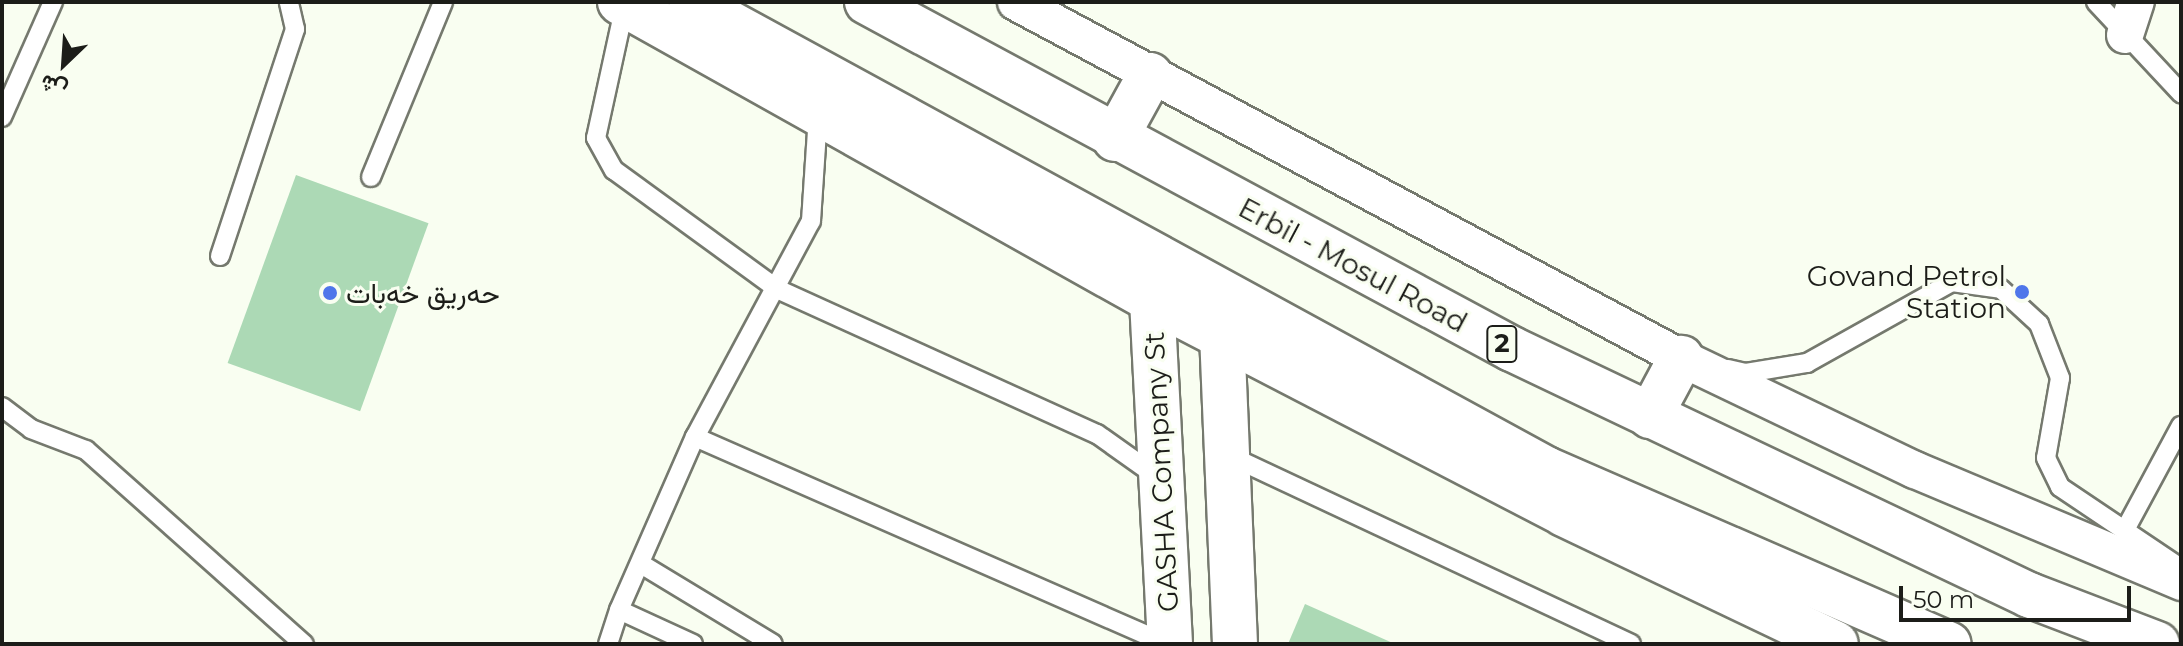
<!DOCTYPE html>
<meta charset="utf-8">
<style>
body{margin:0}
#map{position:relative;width:2183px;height:646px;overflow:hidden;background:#f9fef1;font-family:Montserrat,Vazirmatn,sans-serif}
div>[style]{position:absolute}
.building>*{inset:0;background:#acd9b5;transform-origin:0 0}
.roads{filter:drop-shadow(2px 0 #75796e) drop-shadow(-2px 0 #75796e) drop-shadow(0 2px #75796e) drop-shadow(0 -2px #75796e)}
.service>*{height:18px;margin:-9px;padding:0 9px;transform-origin:9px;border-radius:9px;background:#fff}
.minor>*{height:36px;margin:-18px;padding:0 18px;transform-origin:18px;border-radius:18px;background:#fff}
.tertiary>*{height:44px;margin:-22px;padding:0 22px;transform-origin:22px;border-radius:22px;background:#fff}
.secondary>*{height:44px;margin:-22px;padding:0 22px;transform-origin:22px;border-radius:22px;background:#fff}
.trunk>*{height:44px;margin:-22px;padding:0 22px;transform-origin:22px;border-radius:22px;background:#fff}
.dots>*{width:22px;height:22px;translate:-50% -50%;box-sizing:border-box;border:4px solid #f9fef1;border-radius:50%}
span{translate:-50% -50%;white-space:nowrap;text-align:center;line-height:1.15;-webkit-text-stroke:6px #f9fef1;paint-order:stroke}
.shield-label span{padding:2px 6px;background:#f9fef1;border:2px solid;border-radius:6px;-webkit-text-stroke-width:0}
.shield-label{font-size:26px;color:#1c1d19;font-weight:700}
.street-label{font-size:28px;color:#1c1d19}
.poi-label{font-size:28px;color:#1c1d19}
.right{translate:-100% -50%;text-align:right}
.left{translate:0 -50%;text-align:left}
.frame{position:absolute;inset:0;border:4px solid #1c1d19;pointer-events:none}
.north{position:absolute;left:24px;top:24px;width:80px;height:80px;-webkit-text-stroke:6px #f9fef1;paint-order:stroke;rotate:205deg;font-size:22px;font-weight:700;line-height:32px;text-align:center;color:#1c1d19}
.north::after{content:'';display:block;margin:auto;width:28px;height:36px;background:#1c1d19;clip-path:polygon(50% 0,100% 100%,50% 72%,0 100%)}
.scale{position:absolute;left:1899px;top:586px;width:232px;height:36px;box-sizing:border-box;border:4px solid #1c1d19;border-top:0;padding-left:10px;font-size:24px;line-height:28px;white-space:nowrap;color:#1c1d19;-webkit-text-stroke:6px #f9fef1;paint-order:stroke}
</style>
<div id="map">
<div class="building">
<div style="left:296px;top:175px;width:141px;height:200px;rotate:20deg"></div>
<div style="clip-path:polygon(1305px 604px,1395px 644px,1288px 644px)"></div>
</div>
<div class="roads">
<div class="service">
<div style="left:2096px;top:2px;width:125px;rotate:47deg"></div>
<div style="left:625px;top:5px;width:136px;rotate:102.3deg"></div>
<div style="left:596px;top:138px;width:37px;rotate:61deg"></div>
<div style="left:614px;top:170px;width:202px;rotate:36.1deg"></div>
<div style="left:777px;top:289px;width:351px;rotate:24.4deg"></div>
<div style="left:1097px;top:434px;width:72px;rotate:35.4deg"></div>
<div style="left:2px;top:117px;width:126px;rotate:-66.1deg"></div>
<div style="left:371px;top:177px;width:189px;rotate:-67.6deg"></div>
<div style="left:220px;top:256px;width:239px;rotate:-71.7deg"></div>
<div style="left:295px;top:29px;width:28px;rotate:-103deg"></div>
<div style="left:1728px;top:369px;width:18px;rotate:13deg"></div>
<div style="left:1746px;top:373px;width:62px;rotate:-9.3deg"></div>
<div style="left:1807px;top:363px;width:166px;rotate:-29.2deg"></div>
<div style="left:1952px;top:282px;width:49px;rotate:8.1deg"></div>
<div style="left:2001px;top:289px;width:52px;rotate:42.6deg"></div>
<div style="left:2039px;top:324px;width:58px;rotate:68.7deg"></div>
<div style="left:2060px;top:378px;width:81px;rotate:99.9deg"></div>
<div style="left:2046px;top:458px;width:32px;rotate:64deg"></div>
<div style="left:2060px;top:487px;width:143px;rotate:33.9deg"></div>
<div style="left:2px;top:407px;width:36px;rotate:37deg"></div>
<div style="left:31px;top:429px;width:59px;rotate:20.9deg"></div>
<div style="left:86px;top:450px;width:292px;rotate:41.7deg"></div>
<div style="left:695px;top:437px;width:515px;rotate:23.68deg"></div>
<div style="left:1228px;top:455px;width:445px;rotate:25.1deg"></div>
<div style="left:2126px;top:528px;width:116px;rotate:-61.7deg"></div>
<div style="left:641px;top:564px;width:154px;rotate:31.2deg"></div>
<div style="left:608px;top:644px;width:36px;rotate:-72deg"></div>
<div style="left:693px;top:644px;width:81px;rotate:-155.3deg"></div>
<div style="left:619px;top:610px;width:189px;rotate:-66.3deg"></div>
<div style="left:695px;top:437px;width:245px;rotate:-61.8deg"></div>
<div style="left:811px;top:221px;width:106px;rotate:-86.2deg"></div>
</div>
<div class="minor">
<div style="left:1016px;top:2px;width:754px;rotate:28.16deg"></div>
<div style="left:1681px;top:358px;width:259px;rotate:25.6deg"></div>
<div style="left:1915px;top:470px;width:289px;rotate:22.8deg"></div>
<div style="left:2125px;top:35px;width:35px;rotate:-72deg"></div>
</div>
<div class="tertiary">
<div style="left:1152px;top:300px;width:344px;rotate:87deg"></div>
<div style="left:1222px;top:334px;width:310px;rotate:87.6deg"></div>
</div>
<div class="secondary">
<div style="left:620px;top:2px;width:610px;rotate:29.26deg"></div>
<div style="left:1152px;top:300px;width:464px;rotate:27.4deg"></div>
<div style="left:1564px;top:514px;width:301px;rotate:25.5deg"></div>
</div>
<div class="trunk">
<div style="left:691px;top:2px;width:974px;rotate:28.64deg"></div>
<div style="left:1546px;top:469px;width:439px;rotate:23.5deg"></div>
<div style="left:867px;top:2px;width:732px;rotate:28.28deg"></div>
<div style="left:1512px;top:349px;width:573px;rotate:25.45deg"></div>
<div style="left:2029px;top:595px;width:137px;rotate:20.9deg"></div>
<div style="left:625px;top:4px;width:2px;rotate:-63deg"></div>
<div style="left:1115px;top:139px;width:73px;rotate:-61.3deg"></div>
<div style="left:1650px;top:416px;width:66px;rotate:-61.9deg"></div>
</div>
</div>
<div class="dots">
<div style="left:2022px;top:292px;background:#4f76ea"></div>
<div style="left:330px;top:293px;background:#4f76ea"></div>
</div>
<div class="shield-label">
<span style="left:1502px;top:344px">2</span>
</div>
<div class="street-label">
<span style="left:1353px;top:265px;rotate:28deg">Erbil - Mosul Road</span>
<span style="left:1161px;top:472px;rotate:-93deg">GASHA Company St</span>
</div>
<div class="poi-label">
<span class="right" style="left:2006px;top:292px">Govand Petrol<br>Station</span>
<span class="left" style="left:346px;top:293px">حەریق خەبات</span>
</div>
<div class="frame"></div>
<div class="north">ش</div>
<div class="scale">50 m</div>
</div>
